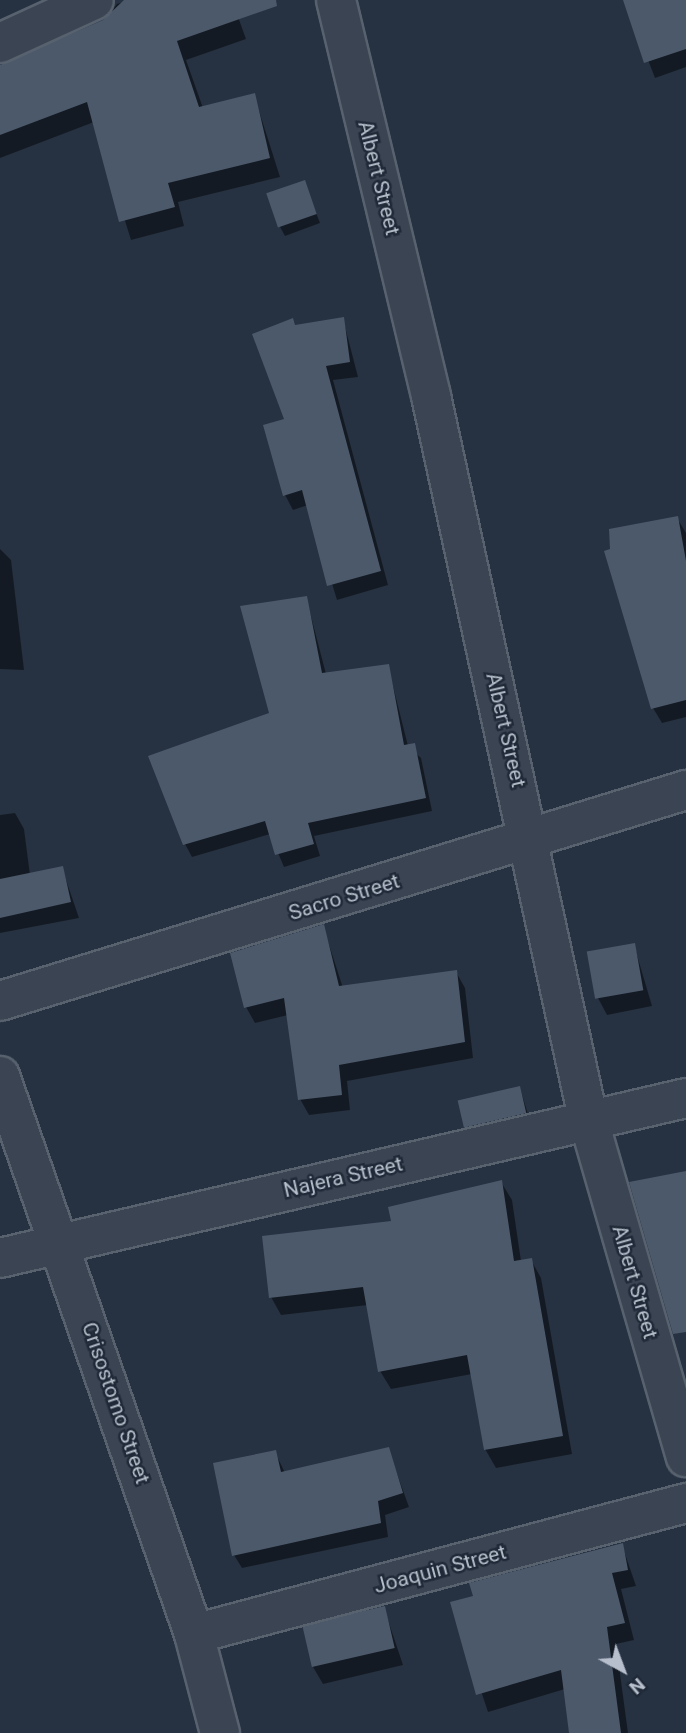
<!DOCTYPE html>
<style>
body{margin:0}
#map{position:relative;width:686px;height:1733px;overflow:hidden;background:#263242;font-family:Roboto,sans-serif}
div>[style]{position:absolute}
.shadow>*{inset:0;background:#0007;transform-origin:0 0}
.building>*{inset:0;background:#4c596b;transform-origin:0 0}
.roads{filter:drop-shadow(2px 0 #58626f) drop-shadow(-2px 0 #58626f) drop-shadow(0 2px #58626f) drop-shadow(0 -2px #58626f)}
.minor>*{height:38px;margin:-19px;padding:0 19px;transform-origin:19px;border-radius:19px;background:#3a4452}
span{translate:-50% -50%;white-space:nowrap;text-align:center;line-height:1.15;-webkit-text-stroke:5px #1f2937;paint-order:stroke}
.street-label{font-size:21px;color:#b7bfcc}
.north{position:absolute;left:588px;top:1635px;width:70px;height:70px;-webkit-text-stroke:5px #1f2937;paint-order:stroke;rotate:139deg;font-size:19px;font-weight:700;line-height:28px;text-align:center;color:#b7bfcc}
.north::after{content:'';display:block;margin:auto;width:24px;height:32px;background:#b7bfcc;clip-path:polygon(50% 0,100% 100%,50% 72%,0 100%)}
</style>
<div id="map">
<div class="shadow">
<div style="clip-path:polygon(131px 0,232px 0,246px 39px,186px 60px,203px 108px,254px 95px,280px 177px,178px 202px,184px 226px,131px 240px,94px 122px,0 158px,0 65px,104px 21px,117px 4px)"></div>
<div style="clip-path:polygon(625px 0,686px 0,686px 67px,655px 78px)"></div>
<div style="clip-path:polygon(304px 182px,320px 223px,285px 236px,280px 227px)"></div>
<div style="clip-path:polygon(343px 319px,358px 377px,333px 380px,388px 585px,337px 600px,308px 505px,293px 510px,285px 495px,296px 326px)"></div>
<div style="clip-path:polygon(677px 518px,686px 533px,686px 717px,662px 723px,653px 708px)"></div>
<div style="clip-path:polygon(0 549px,11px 560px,24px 670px,0 669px)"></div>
<div style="clip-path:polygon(306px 597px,326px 674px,388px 666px,408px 746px,421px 758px,432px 811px,314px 836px,320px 856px,284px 867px,270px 834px,192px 857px,185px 844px,271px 714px)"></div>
<div style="clip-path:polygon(15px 813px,24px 829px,30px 875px,62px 868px,79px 918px,0 933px,0 815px)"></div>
<div style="clip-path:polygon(323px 926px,343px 988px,456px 972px,465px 988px,473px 1058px,347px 1081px,350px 1110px,309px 1115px,300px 1099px,288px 1015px,255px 1023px,246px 1007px)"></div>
<div style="clip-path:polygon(634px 945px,652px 1006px,607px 1015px,598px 998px)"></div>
<div style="left:520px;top:1088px;width:34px;height:62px;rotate:73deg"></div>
<div style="clip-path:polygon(501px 1182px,512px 1200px,521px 1261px,531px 1260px,541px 1278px,572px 1454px,496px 1468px,485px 1449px,472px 1374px,391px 1389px,380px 1371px,368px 1305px,281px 1315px,271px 1297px,393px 1222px)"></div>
<div style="clip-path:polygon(388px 1449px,409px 1507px,385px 1515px,388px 1537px,242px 1568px,234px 1555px,275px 1452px,285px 1473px)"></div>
<div style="clip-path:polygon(622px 1545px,636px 1586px,621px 1589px,634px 1640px,616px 1644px,628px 1733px,571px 1733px,565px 1689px,488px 1712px,452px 1604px)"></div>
<div style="clip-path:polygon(384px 1608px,403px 1665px,323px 1684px,313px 1667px)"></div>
</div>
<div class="building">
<div style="clip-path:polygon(124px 0,276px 0,277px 6px,177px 41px,199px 107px,255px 93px,270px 158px,168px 183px,175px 207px,119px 222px,87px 102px,0 135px,0 65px,103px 20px)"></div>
<div style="clip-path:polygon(623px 0,686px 0,686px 49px,644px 63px)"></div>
<div style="left:305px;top:180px;width:36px;height:41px;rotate:71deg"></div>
<div style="clip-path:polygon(344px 317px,350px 362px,326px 366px,381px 571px,327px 586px,302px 490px,283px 496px,263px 425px,284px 419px,252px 334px,293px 318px,295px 325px)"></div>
<div style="clip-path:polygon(678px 516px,686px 561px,686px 700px,651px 709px,604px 551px,610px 549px,609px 529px)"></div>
<div style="clip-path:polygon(307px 596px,322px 673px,389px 664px,404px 745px,415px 743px,426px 798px,308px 823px,314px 844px,275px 855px,265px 821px,183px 845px,148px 756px,269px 713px,240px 606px)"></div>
<div style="clip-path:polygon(63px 866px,71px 902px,0 918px,0 879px)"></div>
<div style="clip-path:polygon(324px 924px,339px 986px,457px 970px,465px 1042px,339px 1065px,342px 1095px,298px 1100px,284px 998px,244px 1008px,230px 953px)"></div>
<div style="left:635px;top:943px;width:48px;height:49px;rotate:80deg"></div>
<div style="left:520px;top:1086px;width:28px;height:64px;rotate:77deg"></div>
<div style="clip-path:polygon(686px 1171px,686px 1332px,673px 1334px,629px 1182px)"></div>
<div style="clip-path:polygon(502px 1180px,514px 1261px,532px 1258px,563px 1436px,484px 1450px,467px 1355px,378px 1372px,363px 1287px,269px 1298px,262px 1236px,391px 1221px,388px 1207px)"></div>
<div style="clip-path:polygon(389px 1447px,403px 1493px,378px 1501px,381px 1523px,232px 1556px,213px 1463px,276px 1450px,281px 1472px)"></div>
<div style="clip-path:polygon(623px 1543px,628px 1570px,612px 1573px,625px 1623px,607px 1627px,621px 1733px,569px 1733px,561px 1670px,476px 1695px,450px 1602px,473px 1596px,469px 1583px)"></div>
<div style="left:385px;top:1606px;width:43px;height:85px;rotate:77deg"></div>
</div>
<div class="roads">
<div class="minor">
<div style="left:336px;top:0;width:407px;rotate:76.5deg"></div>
<div style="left:431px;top:396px;width:739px;rotate:77.73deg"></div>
<div style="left:588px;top:1118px;width:353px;rotate:73.9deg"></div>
<div style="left:0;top:43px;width:103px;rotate:-24.6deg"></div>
<div style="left:0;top:1001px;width:718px;rotate:-17.1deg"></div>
<div style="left:0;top:1076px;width:591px;rotate:70.83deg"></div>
<div style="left:194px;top:1634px;width:102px;rotate:75.3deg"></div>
<div style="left:0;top:1258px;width:704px;rotate:-13.13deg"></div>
<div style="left:194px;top:1634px;width:509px;rotate:-14.91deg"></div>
</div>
</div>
<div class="street-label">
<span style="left:379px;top:178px;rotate:76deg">Albert Street</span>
<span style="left:506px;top:730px;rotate:77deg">Albert Street</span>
<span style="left:344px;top:897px;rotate:-17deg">Sacro Street</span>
<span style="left:343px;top:1177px;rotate:-13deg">Najera Street</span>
<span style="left:635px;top:1282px;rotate:74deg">Albert Street</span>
<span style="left:116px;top:1403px;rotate:71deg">Crisostomo Street</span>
<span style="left:440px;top:1569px;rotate:-15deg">Joaquin Street</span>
</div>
<div class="north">N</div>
</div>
